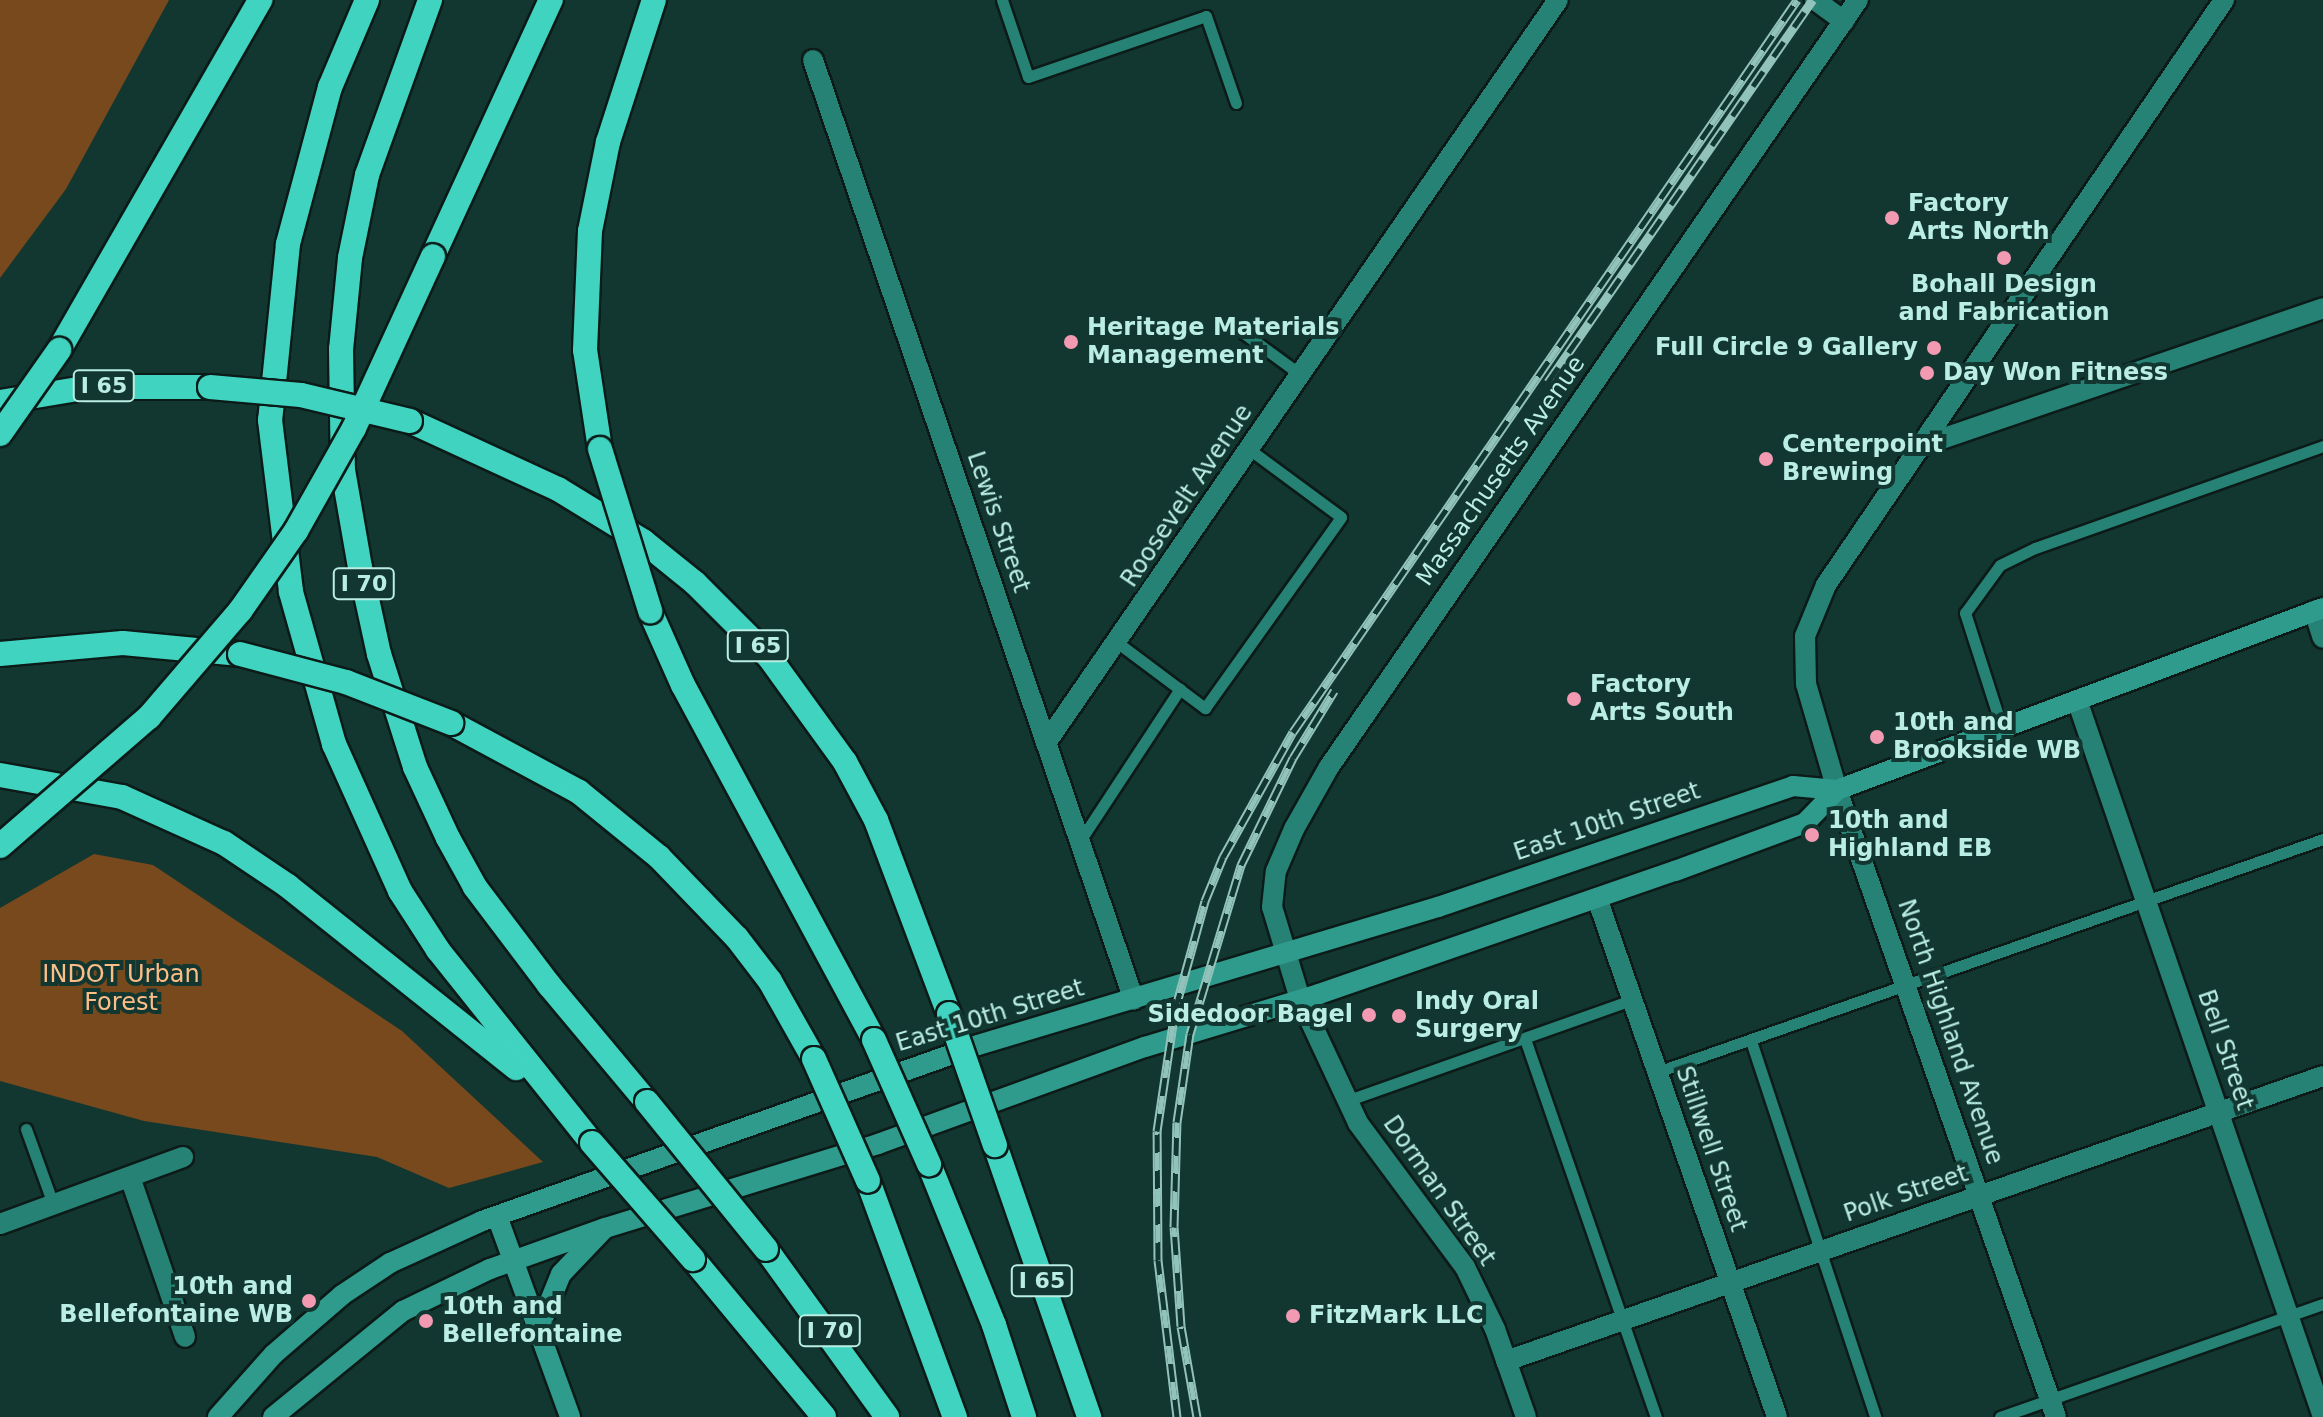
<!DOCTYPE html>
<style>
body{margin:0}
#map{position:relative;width:2323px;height:1417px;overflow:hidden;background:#123731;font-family:"DejaVu Sans",sans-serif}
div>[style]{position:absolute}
.green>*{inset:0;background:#77491c}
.roads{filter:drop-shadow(2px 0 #0c1b18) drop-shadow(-2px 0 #0c1b18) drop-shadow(0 2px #0c1b18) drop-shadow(0 -2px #0c1b18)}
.service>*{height:11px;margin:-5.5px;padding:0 5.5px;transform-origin:5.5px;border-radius:5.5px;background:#268275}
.minor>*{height:20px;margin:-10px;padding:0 10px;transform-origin:10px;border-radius:10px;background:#268275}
.tertiary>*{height:20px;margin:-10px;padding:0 10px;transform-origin:10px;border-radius:10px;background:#268275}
.secondary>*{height:20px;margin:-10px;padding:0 10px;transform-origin:10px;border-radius:10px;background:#2e9b8c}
.motorway>*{height:24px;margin:-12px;padding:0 12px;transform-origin:12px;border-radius:12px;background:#40d4c0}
.rail>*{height:9px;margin-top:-4.5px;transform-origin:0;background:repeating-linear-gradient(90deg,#123731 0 18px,#92c3ba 0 36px);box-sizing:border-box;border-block:2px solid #92c3ba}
.bridges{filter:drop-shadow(2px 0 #0c1b18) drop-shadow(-2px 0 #0c1b18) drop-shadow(0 2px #0c1b18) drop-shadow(0 -2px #0c1b18)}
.motorway-bridge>*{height:24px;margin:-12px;padding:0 12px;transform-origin:12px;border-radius:12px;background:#40d4c0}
.dots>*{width:22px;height:22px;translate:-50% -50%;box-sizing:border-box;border:4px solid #123731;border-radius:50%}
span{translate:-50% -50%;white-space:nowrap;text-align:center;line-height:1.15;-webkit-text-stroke:8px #123731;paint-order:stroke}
.shield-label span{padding:2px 6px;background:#123731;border:2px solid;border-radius:6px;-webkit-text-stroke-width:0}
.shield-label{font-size:22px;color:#baeee4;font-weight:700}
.poi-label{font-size:24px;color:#baeee4;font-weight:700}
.left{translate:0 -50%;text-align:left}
.right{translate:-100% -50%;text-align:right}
.street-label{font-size:24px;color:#baeee4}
.park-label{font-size:24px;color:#fcbd87}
</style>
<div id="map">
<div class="green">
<div style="clip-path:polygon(0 0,169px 0,66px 189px,0 278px)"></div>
<div style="clip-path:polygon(94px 854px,153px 865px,402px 1031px,543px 1162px,449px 1188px,377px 1157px,144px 1121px,0 1081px,0 908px)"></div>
</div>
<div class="roads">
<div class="service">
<div style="left:1002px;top:0;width:81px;rotate:71.3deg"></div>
<div style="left:1028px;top:77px;width:188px;rotate:-18.9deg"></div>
<div style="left:1206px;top:16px;width:92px;rotate:71deg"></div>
<div style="left:1230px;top:323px;width:88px;rotate:36.2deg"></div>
<div style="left:1118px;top:643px;width:109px;rotate:36.8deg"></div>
<div style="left:1205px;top:708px;width:234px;rotate:-54.5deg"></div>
<div style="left:1341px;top:517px;width:113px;rotate:-143.6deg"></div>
<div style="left:2002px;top:728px;width:121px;rotate:-107.8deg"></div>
<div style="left:1965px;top:613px;width:59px;rotate:-53.9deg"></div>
<div style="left:2000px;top:565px;width:39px;rotate:-26deg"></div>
<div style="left:2035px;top:548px;width:306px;rotate:-19.5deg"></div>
<div style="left:1080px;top:841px;width:182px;rotate:-56.7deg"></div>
<div style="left:1525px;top:1039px;width:400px;rotate:70.9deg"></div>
<div style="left:1751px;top:1041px;width:396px;rotate:71.7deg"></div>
<div style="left:1657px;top:1072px;width:706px;rotate:-19.28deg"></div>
<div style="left:1346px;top:1101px;width:303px;rotate:-19.5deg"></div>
<div style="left:26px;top:1129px;width:80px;rotate:70.2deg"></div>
<div style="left:2000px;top:1417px;width:342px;rotate:-19.3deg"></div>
</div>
<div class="minor">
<div style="left:1815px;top:0;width:36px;rotate:36deg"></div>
<div style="left:813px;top:60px;width:993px;rotate:71.15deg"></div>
<div style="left:1921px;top:446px;width:425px;rotate:-18.9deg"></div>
<div style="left:2077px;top:700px;width:758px;rotate:71.06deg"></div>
<div style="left:1046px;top:743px;width:902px;rotate:-55.43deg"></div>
<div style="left:1597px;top:898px;width:549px;rotate:70.87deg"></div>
<div style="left:1300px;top:999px;width:137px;rotate:64.9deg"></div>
<div style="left:1358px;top:1123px;width:179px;rotate:53.4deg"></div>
<div style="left:1465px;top:1267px;width:69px;rotate:64.2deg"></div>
<div style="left:1495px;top:1329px;width:93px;rotate:70.6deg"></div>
<div style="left:130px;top:1177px;width:169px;rotate:71deg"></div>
<div style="left:0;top:1224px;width:195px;rotate:-20.1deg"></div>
<div style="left:1506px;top:1361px;width:865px;rotate:-19.23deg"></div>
</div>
<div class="tertiary">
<div style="left:2314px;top:611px;width:28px;rotate:72deg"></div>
<div style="left:1300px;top:999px;width:96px;rotate:-106.9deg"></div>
<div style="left:1272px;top:907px;width:36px;rotate:-84deg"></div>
<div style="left:1276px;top:871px;width:46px;rotate:-66.8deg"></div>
<div style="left:1294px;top:829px;width:71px;rotate:-60.6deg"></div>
<div style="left:1329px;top:767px;width:932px;rotate:-55.41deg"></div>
<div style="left:2056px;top:1417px;width:664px;rotate:-109.25deg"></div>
<div style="left:1837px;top:790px;width:110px;rotate:-106.3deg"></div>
<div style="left:1806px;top:684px;width:48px;rotate:-91.2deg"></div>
<div style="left:1805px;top:636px;width:55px;rotate:-67.6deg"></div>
<div style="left:1826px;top:585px;width:708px;rotate:-55.77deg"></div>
</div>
<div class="secondary">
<div style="left:497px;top:1216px;width:214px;rotate:70deg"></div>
<div style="left:539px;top:1328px;width:58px;rotate:-67.8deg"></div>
<div style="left:561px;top:1274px;width:61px;rotate:-46.3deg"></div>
<div style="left:218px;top:1417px;width:84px;rotate:-48.4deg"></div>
<div style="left:274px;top:1354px;width:90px;rotate:-40.9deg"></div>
<div style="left:342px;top:1295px;width:58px;rotate:-33.7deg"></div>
<div style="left:390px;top:1263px;width:101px;rotate:-24.5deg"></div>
<div style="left:482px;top:1221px;width:526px;rotate:-19.54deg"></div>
<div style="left:978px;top:1045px;width:480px;rotate:-16.7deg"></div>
<div style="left:1438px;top:907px;width:375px;rotate:-18.8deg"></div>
<div style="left:1793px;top:786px;width:44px;rotate:5.2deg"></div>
<div style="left:273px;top:1417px;width:168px;rotate:-39.2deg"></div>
<div style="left:403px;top:1311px;width:97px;rotate:-25.8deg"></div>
<div style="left:490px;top:1269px;width:122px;rotate:-19.6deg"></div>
<div style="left:605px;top:1228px;width:286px;rotate:-17.1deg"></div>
<div style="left:878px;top:1144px;width:284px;rotate:-20deg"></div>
<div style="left:1145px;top:1047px;width:182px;rotate:-16.9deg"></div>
<div style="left:1319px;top:994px;width:377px;rotate:-19.1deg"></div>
<div style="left:1675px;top:871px;width:139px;rotate:-20.3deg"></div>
<div style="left:1805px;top:823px;width:46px;rotate:-45.9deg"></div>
<div style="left:1837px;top:790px;width:519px;rotate:-20.53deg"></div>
</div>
<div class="motorway">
<div style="left:367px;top:0;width:95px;rotate:113deg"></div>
<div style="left:330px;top:87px;width:163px;rotate:105deg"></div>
<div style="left:288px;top:244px;width:177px;rotate:95.8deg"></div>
<div style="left:270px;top:420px;width:173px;rotate:83deg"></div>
<div style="left:291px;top:592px;width:158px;rotate:74.2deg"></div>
<div style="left:334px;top:744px;width:161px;rotate:65.8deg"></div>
<div style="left:400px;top:891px;width:70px;rotate:57.2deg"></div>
<div style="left:438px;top:950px;width:247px;rotate:51.4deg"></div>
<div style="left:430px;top:0;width:186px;rotate:109.8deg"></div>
<div style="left:367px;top:175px;width:85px;rotate:101.6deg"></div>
<div style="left:350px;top:258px;width:91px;rotate:95.6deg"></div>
<div style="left:341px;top:349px;width:121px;rotate:89.1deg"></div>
<div style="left:343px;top:470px;width:98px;rotate:80.1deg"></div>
<div style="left:360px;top:567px;width:89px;rotate:77.7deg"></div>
<div style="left:379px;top:654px;width:119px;rotate:72.3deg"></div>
<div style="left:415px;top:767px;width:78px;rotate:65.1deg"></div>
<div style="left:448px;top:838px;width:56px;rotate:61.1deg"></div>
<div style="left:475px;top:887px;width:123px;rotate:52.9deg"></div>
<div style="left:549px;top:985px;width:153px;rotate:50.1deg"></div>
<div style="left:433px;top:256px;width:282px;rotate:-65.3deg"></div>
<div style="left:59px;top:350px;width:404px;rotate:-60.1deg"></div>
<div style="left:0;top:402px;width:91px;rotate:-9.5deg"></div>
<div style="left:90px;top:387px;width:120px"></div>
<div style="left:410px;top:421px;width:163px;rotate:24.7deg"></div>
<div style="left:558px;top:489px;width:100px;rotate:31.5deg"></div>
<div style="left:643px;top:541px;width:67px;rotate:38.9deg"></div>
<div style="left:695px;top:583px;width:105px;rotate:45deg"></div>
<div style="left:769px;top:657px;width:130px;rotate:54.1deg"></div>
<div style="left:845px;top:762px;width:66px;rotate:61.9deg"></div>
<div style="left:876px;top:820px;width:207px;rotate:69.4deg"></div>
<div style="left:600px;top:449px;width:100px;rotate:-98.6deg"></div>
<div style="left:585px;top:350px;width:119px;rotate:-87.6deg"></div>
<div style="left:590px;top:231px;width:91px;rotate:-78.6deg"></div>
<div style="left:608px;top:142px;width:149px;rotate:-72.1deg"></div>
<div style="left:650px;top:611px;width:81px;rotate:66deg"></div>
<div style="left:683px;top:685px;width:403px;rotate:61.7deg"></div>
<div style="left:0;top:654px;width:123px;rotate:-5.1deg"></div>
<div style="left:123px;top:643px;width:118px;rotate:5.4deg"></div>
<div style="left:451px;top:723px;width:145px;rotate:28.3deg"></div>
<div style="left:579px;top:792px;width:103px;rotate:39.1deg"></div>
<div style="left:659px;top:857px;width:112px;rotate:46.1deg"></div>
<div style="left:737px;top:938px;width:54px;rotate:52.5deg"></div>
<div style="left:770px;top:981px;width:90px;rotate:60.6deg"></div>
<div style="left:0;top:775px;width:124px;rotate:10.2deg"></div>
<div style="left:122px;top:797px;width:112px;rotate:24.3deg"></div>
<div style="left:224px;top:843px;width:77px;rotate:33.9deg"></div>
<div style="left:288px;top:886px;width:292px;rotate:38.6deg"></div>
<div style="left:995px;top:1145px;width:288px;rotate:70.9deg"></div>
<div style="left:929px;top:1164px;width:174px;rotate:68deg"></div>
<div style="left:994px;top:1325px;width:97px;rotate:71.9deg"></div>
<div style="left:868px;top:1181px;width:252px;rotate:69.8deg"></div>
<div style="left:766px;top:1249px;width:207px;rotate:54.2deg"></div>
<div style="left:693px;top:1259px;width:205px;rotate:50.3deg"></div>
</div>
</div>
<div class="rail">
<div style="left:1548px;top:382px;width:465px;rotate:-55.3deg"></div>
<div style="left:1177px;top:1417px;width:158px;rotate:-96.9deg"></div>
<div style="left:1158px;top:1260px;width:129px;rotate:-90.4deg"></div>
<div style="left:1157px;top:1131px;width:122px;rotate:-81.5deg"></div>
<div style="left:1175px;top:1010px;width:113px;rotate:-74.6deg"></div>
<div style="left:1205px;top:901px;width:48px;rotate:-67.8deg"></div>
<div style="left:1223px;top:857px;width:143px;rotate:-60.8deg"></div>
<div style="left:1293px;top:732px;width:889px;rotate:-55.45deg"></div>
<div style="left:1197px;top:1417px;width:92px;rotate:-100deg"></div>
<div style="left:1181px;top:1326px;width:99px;rotate:-94deg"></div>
<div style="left:1174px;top:1227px;width:105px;rotate:-88.4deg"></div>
<div style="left:1177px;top:1122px;width:89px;rotate:-81.6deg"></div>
<div style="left:1190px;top:1034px;width:177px;rotate:-73.2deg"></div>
<div style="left:1241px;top:865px;width:119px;rotate:-64.1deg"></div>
<div style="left:1293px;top:758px;width:79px;rotate:-58.5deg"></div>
</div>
<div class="bridges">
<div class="motorway-bridge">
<div style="left:210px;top:387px;width:91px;rotate:5deg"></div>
<div style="left:301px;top:395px;width:112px;rotate:13.4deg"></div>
<div style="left:0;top:434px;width:103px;rotate:-54.9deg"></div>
<div style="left:600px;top:449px;width:170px;rotate:72.8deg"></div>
<div style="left:240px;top:654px;width:110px;rotate:14.8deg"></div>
<div style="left:346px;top:682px;width:113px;rotate:21.3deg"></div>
<div style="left:0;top:846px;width:197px;rotate:-40.9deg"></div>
<div style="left:149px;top:717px;width:140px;rotate:-49.4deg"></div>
<div style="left:240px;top:611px;width:98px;rotate:-55deg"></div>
<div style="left:296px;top:531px;width:118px;rotate:-60.6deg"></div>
<div style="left:354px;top:428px;width:189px;rotate:-65.3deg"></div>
<div style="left:949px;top:1014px;width:139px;rotate:70.7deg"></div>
<div style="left:874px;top:1040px;width:136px;rotate:66.1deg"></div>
<div style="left:814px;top:1059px;width:133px;rotate:66.1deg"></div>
<div style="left:647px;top:1102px;width:189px;rotate:51deg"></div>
<div style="left:592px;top:1143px;width:154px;rotate:49deg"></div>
</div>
</div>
<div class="dots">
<div style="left:1892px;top:218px;background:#f19ab2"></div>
<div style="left:2004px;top:258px;background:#f19ab2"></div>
<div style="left:1071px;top:342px;background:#f19ab2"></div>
<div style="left:1934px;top:348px;background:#f19ab2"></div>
<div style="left:1927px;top:373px;background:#f19ab2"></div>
<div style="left:1766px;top:459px;background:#f19ab2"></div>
<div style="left:1574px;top:699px;background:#f19ab2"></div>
<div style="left:1877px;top:737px;background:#f19ab2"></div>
<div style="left:1812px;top:835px;background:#f19ab2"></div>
<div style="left:1369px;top:1015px;background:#f19ab2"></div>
<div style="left:1399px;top:1016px;background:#f19ab2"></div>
<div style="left:309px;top:1301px;background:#f19ab2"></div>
<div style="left:1293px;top:1316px;background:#f19ab2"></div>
<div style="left:426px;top:1321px;background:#f19ab2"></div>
</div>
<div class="shield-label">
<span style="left:104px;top:386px">I 65</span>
<span style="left:364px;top:584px">I 70</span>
<span style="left:758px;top:646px">I 65</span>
<span style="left:1042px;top:1281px">I 65</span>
<span style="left:830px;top:1331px">I 70</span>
</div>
<div class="poi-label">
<span class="left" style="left:1908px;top:218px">Factory<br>Arts North</span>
<span style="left:2004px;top:299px">Bohall Design<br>and Fabrication</span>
<span class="left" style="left:1087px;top:342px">Heritage Materials<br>Management</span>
<span class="right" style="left:1918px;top:348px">Full Circle 9 Gallery</span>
<span class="left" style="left:1943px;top:373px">Day Won Fitness</span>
<span class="left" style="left:1782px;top:459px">Centerpoint<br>Brewing</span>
<span class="left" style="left:1590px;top:699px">Factory<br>Arts South</span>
<span class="left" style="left:1893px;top:737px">10th and<br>Brookside WB</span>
<span class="left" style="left:1828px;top:835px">10th and<br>Highland EB</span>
<span class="left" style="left:1415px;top:1016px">Indy Oral<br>Surgery</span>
<span class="right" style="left:1353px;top:1015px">Sidedoor Bagel</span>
<span class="right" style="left:293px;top:1301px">10th and<br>Bellefontaine WB</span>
<span class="left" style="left:442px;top:1321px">10th and<br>Bellefontaine</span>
<span class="left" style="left:1309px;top:1316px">FitzMark LLC</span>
</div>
<div class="street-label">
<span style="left:1501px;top:471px;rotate:-55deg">Massachusetts Avenue</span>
<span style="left:1187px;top:496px;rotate:-56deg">Roosevelt Avenue</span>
<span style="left:998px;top:522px;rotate:71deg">Lewis Street</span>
<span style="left:1607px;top:822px;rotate:-19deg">East 10th Street</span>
<span style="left:990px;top:1016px;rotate:-17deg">East 10th Street</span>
<span style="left:1950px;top:1032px;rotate:71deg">North Highland Avenue</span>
<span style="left:2225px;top:1050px;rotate:71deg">Bell Street</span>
<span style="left:1711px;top:1149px;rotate:71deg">Stillwell Street</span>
<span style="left:1439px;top:1191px;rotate:55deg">Dorman Street</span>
<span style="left:1906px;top:1194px;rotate:-19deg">Polk Street</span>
</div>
<div class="park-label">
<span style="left:121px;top:989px">INDOT Urban<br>Forest</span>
</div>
</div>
